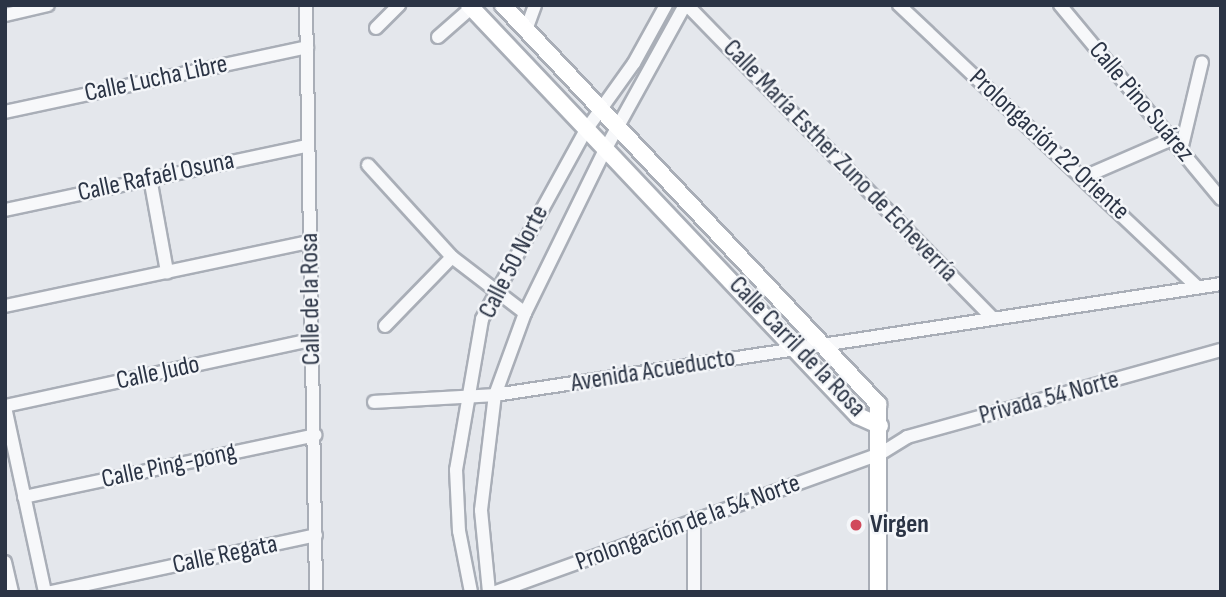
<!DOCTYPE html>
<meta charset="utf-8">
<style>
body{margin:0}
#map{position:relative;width:1226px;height:597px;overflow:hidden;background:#e4e7ec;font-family:"Sofia Sans Condensed",sans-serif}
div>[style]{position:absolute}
.roads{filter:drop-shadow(2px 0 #a9aeb7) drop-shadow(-2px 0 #a9aeb7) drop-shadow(0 2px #a9aeb7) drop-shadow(0 -2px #a9aeb7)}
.minor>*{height:12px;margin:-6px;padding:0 6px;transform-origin:6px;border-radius:6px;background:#f7f8fa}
.major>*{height:16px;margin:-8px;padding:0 8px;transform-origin:8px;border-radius:8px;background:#fff}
.dots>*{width:19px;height:19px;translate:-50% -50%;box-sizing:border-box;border:4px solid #f4f6f9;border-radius:50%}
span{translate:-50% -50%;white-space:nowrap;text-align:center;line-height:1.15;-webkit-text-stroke:5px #f4f6f9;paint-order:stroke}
.street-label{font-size:26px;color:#2b3445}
.poi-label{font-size:26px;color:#2b3445;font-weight:700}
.left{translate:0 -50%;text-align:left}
.frame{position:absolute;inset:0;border:7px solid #2b3445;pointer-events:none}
</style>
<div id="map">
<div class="roads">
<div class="minor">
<div style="left:306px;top:5px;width:587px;rotate:89.02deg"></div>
<div style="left:687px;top:5px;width:436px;rotate:45.7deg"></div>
<div style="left:899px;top:5px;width:410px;rotate:43.4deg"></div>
<div style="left:1060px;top:5px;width:252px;rotate:50.3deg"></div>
<div style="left:5px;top:15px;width:44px;rotate:-13.1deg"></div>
<div style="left:376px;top:28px;width:33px;rotate:-45deg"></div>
<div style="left:526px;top:30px;width:27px;rotate:-70deg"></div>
<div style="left:438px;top:37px;width:44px;rotate:-41.3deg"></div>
<div style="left:5px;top:112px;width:309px;rotate:-12.1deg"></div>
<div style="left:1181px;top:150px;width:90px;rotate:-76.6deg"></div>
<div style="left:368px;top:165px;width:125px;rotate:47.6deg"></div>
<div style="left:452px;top:257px;width:92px;rotate:37.5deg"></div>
<div style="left:1084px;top:177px;width:96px;rotate:-23.4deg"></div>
<div style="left:150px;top:178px;width:96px;rotate:79.7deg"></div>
<div style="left:5px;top:210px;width:309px;rotate:-12deg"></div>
<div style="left:5px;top:306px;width:312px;rotate:-11.9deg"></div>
<div style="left:385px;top:326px;width:96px;rotate:-45.8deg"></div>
<div style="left:374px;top:402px;width:121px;rotate:-3.3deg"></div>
<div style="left:495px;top:395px;width:734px;rotate:-8.69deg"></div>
<div style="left:5px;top:406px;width:313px;rotate:-12.2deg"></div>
<div style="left:5px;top:407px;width:189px;rotate:77.8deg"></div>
<div style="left:24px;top:497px;width:298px;rotate:-12deg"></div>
<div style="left:5px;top:562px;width:31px;rotate:77deg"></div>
<div style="left:51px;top:592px;width:271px;rotate:-12.1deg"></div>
<div style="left:471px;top:592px;width:62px;rotate:-101.1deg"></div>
<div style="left:459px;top:531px;width:61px;rotate:-92.8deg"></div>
<div style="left:456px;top:470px;width:153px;rotate:-80.2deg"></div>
<div style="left:482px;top:319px;width:216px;rotate:-61.2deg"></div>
<div style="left:586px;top:130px;width:82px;rotate:-54.4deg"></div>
<div style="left:634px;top:63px;width:66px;rotate:-61.1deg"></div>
<div style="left:489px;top:592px;width:82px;rotate:-95.6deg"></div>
<div style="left:481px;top:510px;width:116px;rotate:-83.1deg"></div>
<div style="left:495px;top:395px;width:87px;rotate:-69.9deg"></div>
<div style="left:525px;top:313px;width:184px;rotate:-63.9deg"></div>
<div style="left:606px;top:148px;width:163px;rotate:-61.1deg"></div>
<div style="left:496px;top:592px;width:408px;rotate:-19.8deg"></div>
<div style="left:880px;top:454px;width:32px;rotate:-32deg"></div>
<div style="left:907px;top:437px;width:326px;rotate:-15.5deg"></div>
<div style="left:694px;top:592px;width:69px;rotate:-90deg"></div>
</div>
<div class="major">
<div style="left:469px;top:5px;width:566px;rotate:46.58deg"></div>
<div style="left:858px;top:416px;width:24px;rotate:24deg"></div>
<div style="left:503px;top:5px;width:548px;rotate:46.78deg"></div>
<div style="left:878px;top:404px;width:188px;rotate:90deg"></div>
</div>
</div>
<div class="dots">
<div style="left:856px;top:525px;background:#d1495b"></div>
</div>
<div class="street-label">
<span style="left:156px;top:79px;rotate:-12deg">Calle Lucha Libre</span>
<span style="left:1141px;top:102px;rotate:50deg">Calle Pino Suárez</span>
<span style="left:1049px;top:145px;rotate:43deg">Prolongación 22 Oriente</span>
<span style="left:840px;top:161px;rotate:46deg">Calle María Esther Zuno de Echeverría</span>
<span style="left:156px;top:177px;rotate:-12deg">Calle Rafaél Osuna</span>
<span style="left:514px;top:262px;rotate:-63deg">Calle 50 Norte</span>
<span style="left:311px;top:299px;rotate:-91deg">Calle de la Rosa</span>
<span style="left:797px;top:347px;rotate:46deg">Calle Carril de la Rosa</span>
<span style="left:653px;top:371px;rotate:-9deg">Avenida Acueducto</span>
<span style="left:158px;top:373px;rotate:-12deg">Calle Judo</span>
<span style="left:1049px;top:398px;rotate:-15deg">Privada 54 Norte</span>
<span style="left:169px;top:466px;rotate:-12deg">Calle Ping-pong</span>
<span style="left:688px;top:523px;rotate:-20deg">Prolongación de la 54 Norte</span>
<span style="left:225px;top:555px;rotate:-12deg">Calle Regata</span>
</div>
<div class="poi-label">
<span class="left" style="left:870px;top:525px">Virgen</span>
</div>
<div class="frame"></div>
</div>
